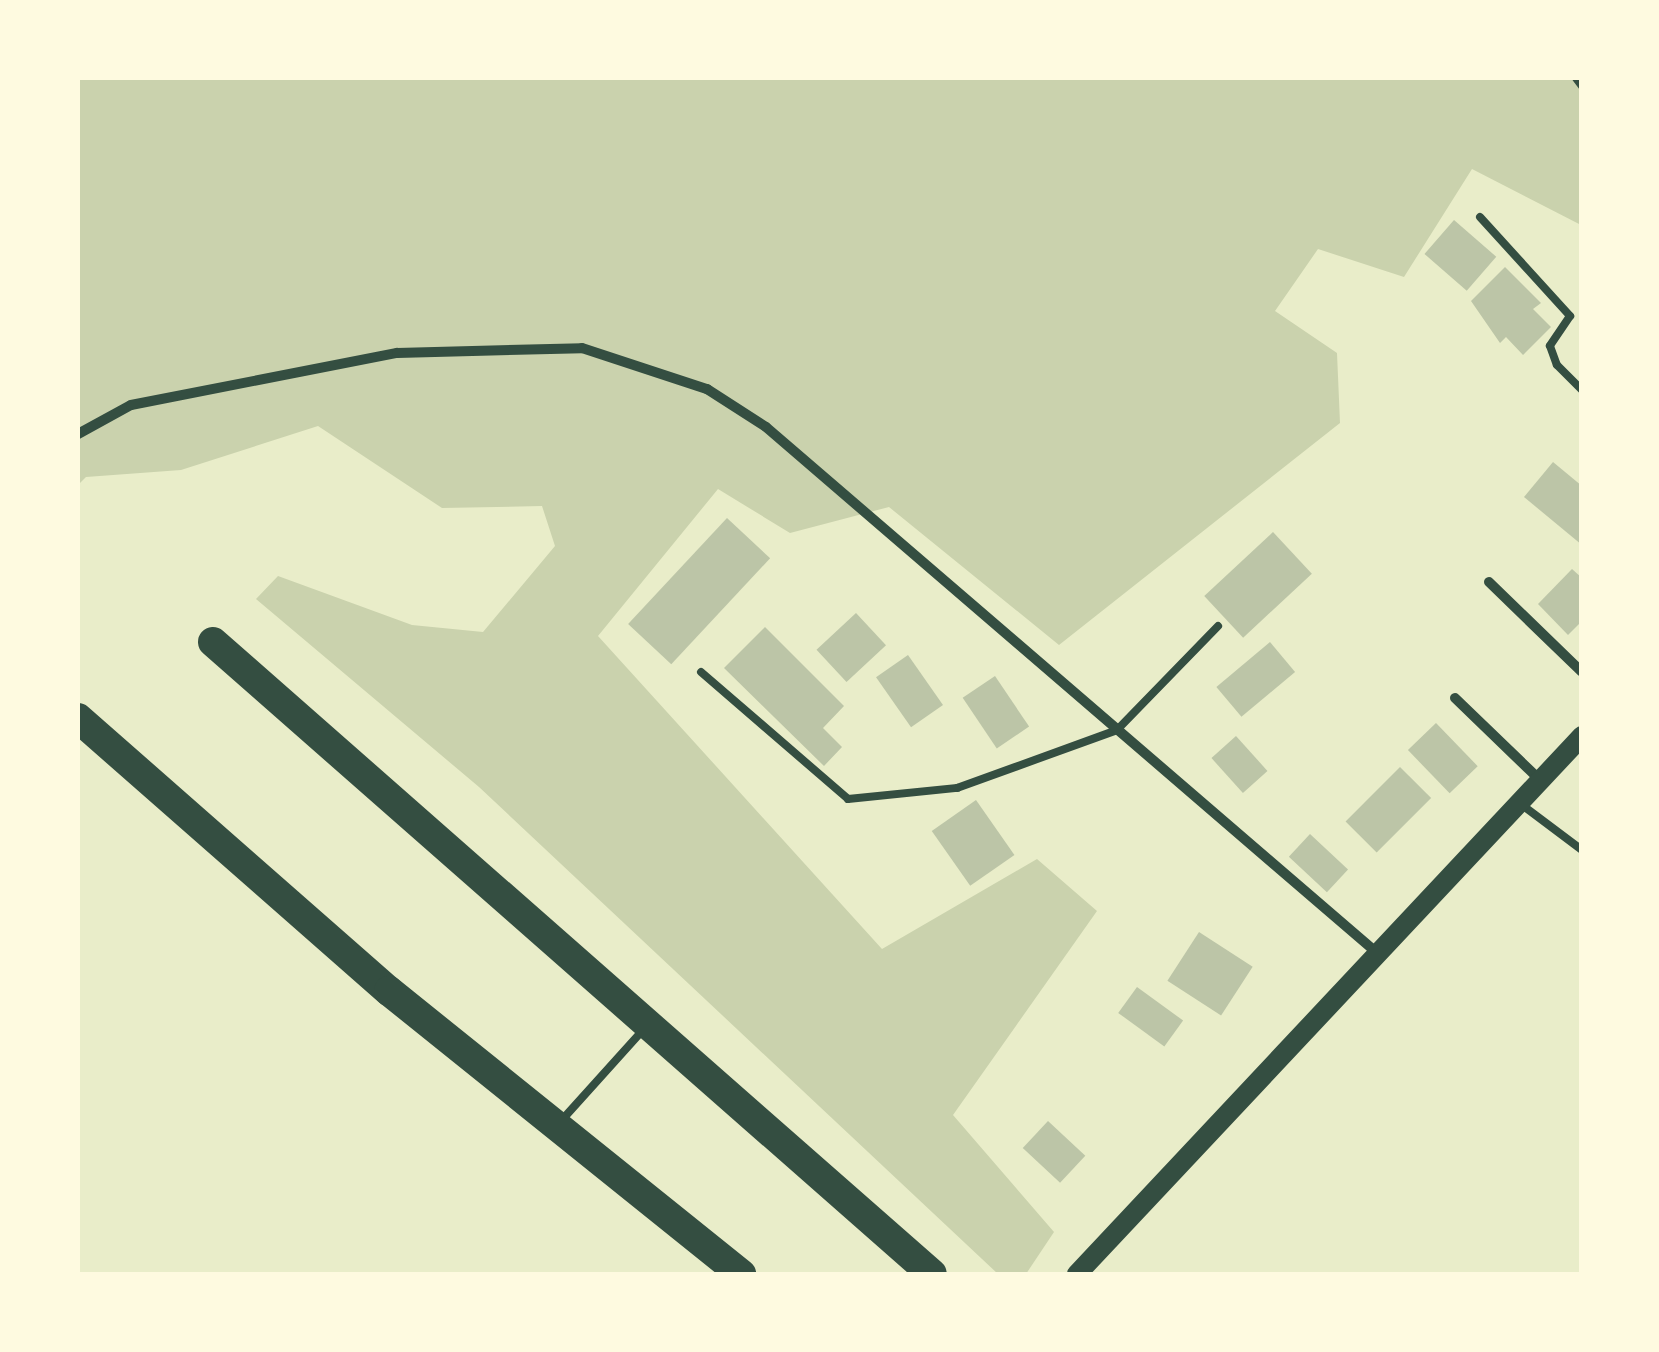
<!DOCTYPE html>
<style>
body{margin:0}
#map{position:relative;width:1659px;height:1352px;overflow:hidden;background:#e9edc9;font-family:"Varela Round",sans-serif}
div>[style]{position:absolute}
.green>*{inset:0;background:#cad2ad}
.building>*{inset:0;background:#bcc5a7;transform-origin:0 0}
.service>*{height:8px;margin:-4px;padding:0 4px;transform-origin:4px;border-radius:4px;background:#344e41}
.minor>*{height:10px;margin:-5px;padding:0 5px;transform-origin:5px;border-radius:5px;background:#344e41}
.secondary>*{height:20px;margin:-10px;padding:0 10px;transform-origin:10px;border-radius:10px;background:#344e41}
.motorway>*{height:30px;margin:-15px;padding:0 15px;transform-origin:15px;border-radius:15px;background:#344e41}
span{translate:-50% -50%;white-space:nowrap;text-align:center;line-height:1.15;-webkit-text-stroke:10px #fefae0;paint-order:stroke}
.frame{position:absolute;inset:0;border:80px solid #fefae0;pointer-events:none}
</style>
<div id="map">
<div class="green">
<div style="clip-path:polygon(78px 78px,1581px 78px,1581px 225px,1472px 169px,1404px 277px,1318px 249px,1275px 311px,1337px 353px,1340px 423px,1059px 645px,889px 507px,790px 533px,718px 489px,598px 636px,882px 949px,1037px 859px,1097px 911px,953px 1115px,1054px 1232px,1026px 1274px,998px 1274px,479px 787px,256px 599px,278px 576px,412px 625px,483px 632px,555px 546px,542px 506px,442px 508px,318px 426px,181px 470px,86px 477px,78px 485px)"></div>
</div>
<div class="building">
<div style="left:1454px;top:220px;width:56px;height:45px;rotate:41deg"></div>
<div style="clip-path:polygon(1505px 267px,1541px 303px,1533px 309px,1551px 327px,1523px 355px,1506px 337px,1500px 343px,1471px 301px)"></div>
<div style="clip-path:polygon(1553px 462px,1582px 486px,1582px 545px,1524px 497px)"></div>
<div style="left:727px;top:518px;width:59px;height:145px;rotate:43deg"></div>
<div style="left:1273px;top:532px;width:57px;height:94px;rotate:47deg"></div>
<div style="clip-path:polygon(1572px 569px,1582px 578px,1582px 621px,1568px 635px,1538px 604px)"></div>
<div style="left:856px;top:613px;width:44px;height:54px;rotate:47deg"></div>
<div style="clip-path:polygon(765px 627px,844px 706px,823px 728px,842px 747px,824px 766px,724px 668px)"></div>
<div style="left:1270px;top:642px;width:39px;height:70px;rotate:50deg"></div>
<div style="left:908px;top:655px;width:61px;height:39px;rotate:55deg"></div>
<div style="left:995px;top:676px;width:61px;height:39px;rotate:56deg"></div>
<div style="left:1436px;top:723px;width:60px;height:39px;rotate:46deg"></div>
<div style="left:1236px;top:736px;width:47px;height:33px;rotate:48deg"></div>
<div style="left:1400px;top:767px;width:44px;height:77px;rotate:45deg"></div>
<div style="left:976px;top:800px;width:67px;height:54px;rotate:55deg"></div>
<div style="left:1310px;top:834px;width:52px;height:31px;rotate:43deg"></div>
<div style="left:1199px;top:932px;width:64px;height:58px;rotate:33deg"></div>
<div style="left:1137px;top:987px;width:57px;height:32px;rotate:36deg"></div>
<div style="left:1048px;top:1121px;width:51px;height:37px;rotate:43deg"></div>
</div>
<div class="service">
<div style="left:1576px;top:78px;width:10px;rotate:53deg"></div>
<div style="left:1480px;top:217px;width:134px;rotate:47.7deg"></div>
<div style="left:1570px;top:316px;width:36px;rotate:124deg"></div>
<div style="left:1550px;top:346px;width:20px;rotate:70deg"></div>
<div style="left:1557px;top:365px;width:35px;rotate:45deg"></div>
<div style="left:701px;top:672px;width:194px;rotate:40.8deg"></div>
<div style="left:848px;top:799px;width:110px;rotate:-5.8deg"></div>
<div style="left:957px;top:788px;width:170px;rotate:-19.9deg"></div>
<div style="left:1117px;top:730px;width:145px;rotate:-45.8deg"></div>
<div style="left:1522px;top:805px;width:75px;rotate:36.9deg"></div>
<div style="left:561px;top:1121px;width:121px;rotate:-48deg"></div>
</div>
<div class="minor">
<div style="left:78px;top:434px;width:60px;rotate:-28.7deg"></div>
<div style="left:131px;top:405px;width:271px;rotate:-11.1deg"></div>
<div style="left:397px;top:353px;width:185px;rotate:-1.5deg"></div>
<div style="left:582px;top:348px;width:132px;rotate:18.2deg"></div>
<div style="left:707px;top:389px;width:70px;rotate:32.8deg"></div>
<div style="left:766px;top:427px;width:806px;rotate:40.72deg"></div>
<div style="left:1489px;top:582px;width:129px;rotate:44.1deg"></div>
<div style="left:1455px;top:698px;width:118px;rotate:44deg"></div>
</div>
<div class="secondary">
<div style="left:1077px;top:1274px;width:738px;rotate:-46.81deg"></div>
</div>
<div class="motorway">
<div style="left:213px;top:642px;width:957px;rotate:41.32deg"></div>
<div style="left:78px;top:718px;width:414px;rotate:41.3deg"></div>
<div style="left:389px;top:991px;width:452px;rotate:38.8deg"></div>
</div>
<div class="frame"></div>
</div>
